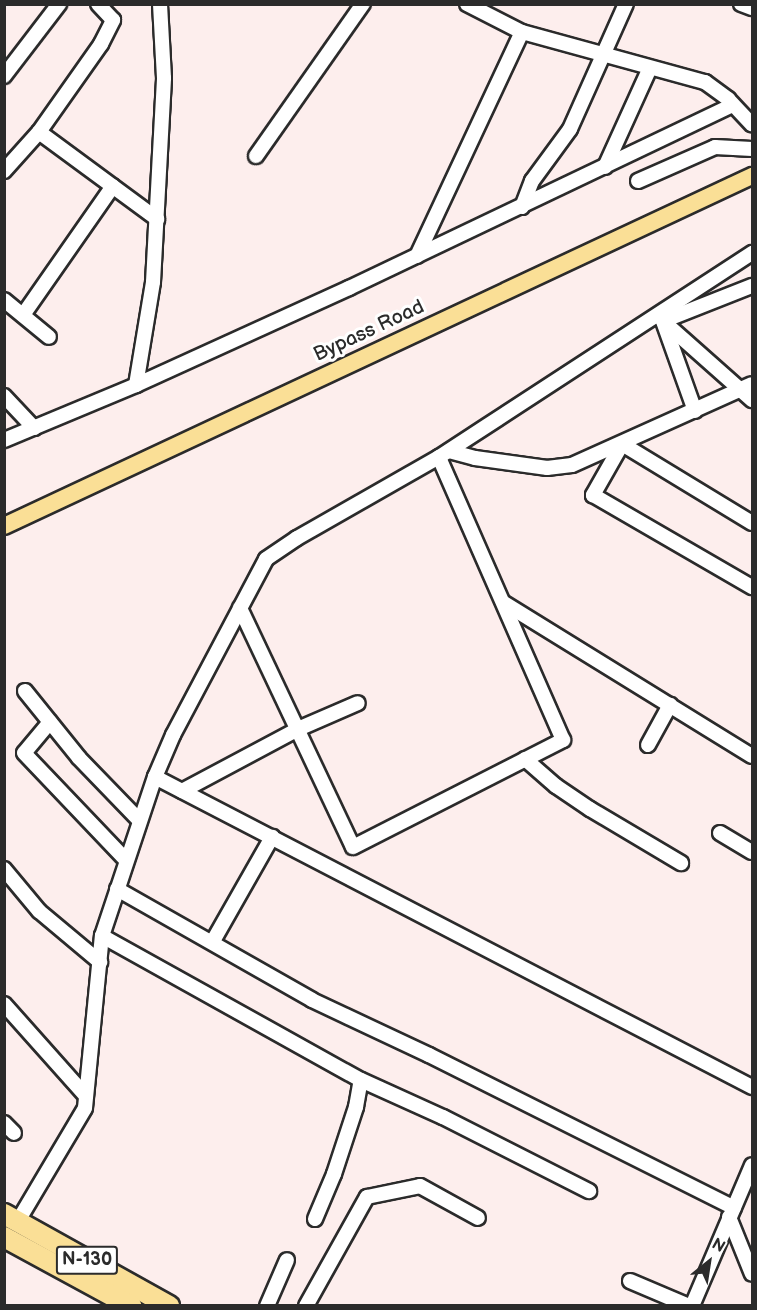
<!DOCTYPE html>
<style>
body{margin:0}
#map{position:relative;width:757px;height:1310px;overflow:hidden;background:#fdeeed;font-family:"Balsamiq Sans",sans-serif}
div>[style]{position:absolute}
.roads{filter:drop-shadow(2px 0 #2b2b2b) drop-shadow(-2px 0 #2b2b2b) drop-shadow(0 2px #2b2b2b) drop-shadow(0 -2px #2b2b2b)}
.minor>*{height:14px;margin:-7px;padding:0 7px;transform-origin:7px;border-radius:7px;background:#fff}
.major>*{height:16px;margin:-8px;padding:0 8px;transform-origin:8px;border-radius:8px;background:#fadf96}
.highway>*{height:20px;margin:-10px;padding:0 10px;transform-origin:10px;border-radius:10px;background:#fadf96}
span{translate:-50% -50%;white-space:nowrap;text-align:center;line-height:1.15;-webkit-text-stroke:6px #fff;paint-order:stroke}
.shield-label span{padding:2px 4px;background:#fff;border:2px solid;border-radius:4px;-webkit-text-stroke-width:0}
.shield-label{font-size:18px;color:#2b2b2b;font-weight:700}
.street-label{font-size:20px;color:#2b2b2b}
.frame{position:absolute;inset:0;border:6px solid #2b2b2b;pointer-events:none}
.north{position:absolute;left:679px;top:1232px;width:60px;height:60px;-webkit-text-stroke:4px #fff;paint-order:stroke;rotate:30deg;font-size:16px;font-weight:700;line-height:24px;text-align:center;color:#2b2b2b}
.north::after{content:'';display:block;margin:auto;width:21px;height:27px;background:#2b2b2b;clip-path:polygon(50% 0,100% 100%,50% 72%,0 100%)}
</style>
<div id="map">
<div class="roads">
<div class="minor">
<div style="left:467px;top:4px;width:62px;rotate:27deg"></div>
<div style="left:522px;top:32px;width:190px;rotate:15.3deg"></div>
<div style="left:705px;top:82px;width:29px;rotate:36deg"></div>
<div style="left:728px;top:99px;width:35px;rotate:47deg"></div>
<div style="left:741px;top:4px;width:12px;rotate:20deg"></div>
<div style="left:4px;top:76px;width:91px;rotate:-52.6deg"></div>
<div style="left:39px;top:132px;width:147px;rotate:36.4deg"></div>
<div style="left:256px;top:156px;width:186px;rotate:-54.9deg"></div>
<div style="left:605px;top:167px;width:109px;rotate:-65.6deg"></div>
<div style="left:4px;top:171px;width:52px;rotate:-48.1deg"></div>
<div style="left:39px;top:132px;width:108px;rotate:-54.8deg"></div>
<div style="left:101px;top:44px;width:27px;rotate:-63deg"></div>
<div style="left:113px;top:20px;width:22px;rotate:-133deg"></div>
<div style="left:638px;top:181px;width:84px;rotate:-23.8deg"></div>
<div style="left:715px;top:147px;width:37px;rotate:3deg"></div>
<div style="left:522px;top:207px;width:28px;rotate:-69deg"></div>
<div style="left:532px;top:181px;width:64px;rotate:-53.8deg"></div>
<div style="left:570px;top:129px;width:137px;rotate:-65.9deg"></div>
<div style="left:417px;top:256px;width:247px;rotate:-64.9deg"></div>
<div style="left:4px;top:300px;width:58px;rotate:39.4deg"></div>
<div style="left:23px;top:315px;width:157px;rotate:-55.1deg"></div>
<div style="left:664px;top:322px;width:118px;rotate:41.6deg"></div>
<div style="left:136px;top:385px;width:104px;rotate:-80.6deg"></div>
<div style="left:153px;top:282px;width:204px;rotate:-86.9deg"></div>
<div style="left:164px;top:78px;width:74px;rotate:-93.1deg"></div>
<div style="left:4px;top:396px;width:44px;rotate:46.8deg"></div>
<div style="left:695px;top:411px;width:96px;rotate:-109.6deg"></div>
<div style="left:663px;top:321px;width:96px;rotate:-21.5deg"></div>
<div style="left:4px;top:440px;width:143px;rotate:-22.6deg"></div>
<div style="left:136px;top:385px;width:234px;rotate:-24.5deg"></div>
<div style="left:349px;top:288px;width:425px;rotate:-25.5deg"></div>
<div style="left:449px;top:451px;width:27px;rotate:15deg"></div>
<div style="left:475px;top:458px;width:73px;rotate:7.9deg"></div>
<div style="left:547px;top:468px;width:25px;rotate:-7deg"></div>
<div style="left:572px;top:465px;width:197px;rotate:-24.2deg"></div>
<div style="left:752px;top:523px;width:152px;rotate:-148.7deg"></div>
<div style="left:622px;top:444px;width:59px;rotate:119.6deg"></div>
<div style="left:593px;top:495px;width:184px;rotate:30.1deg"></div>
<div style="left:504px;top:603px;width:291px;rotate:31.7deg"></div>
<div style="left:240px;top:608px;width:264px;rotate:64.7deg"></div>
<div style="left:353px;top:847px;width:236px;rotate:-27deg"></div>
<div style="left:563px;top:740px;width:309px;rotate:-113.7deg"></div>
<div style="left:25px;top:691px;width:86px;rotate:51.1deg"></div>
<div style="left:79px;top:758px;width:86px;rotate:45.9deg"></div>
<div style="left:50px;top:722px;width:40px;rotate:130deg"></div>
<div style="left:24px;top:753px;width:148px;rotate:46.4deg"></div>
<div style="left:648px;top:745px;width:46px;rotate:-61.2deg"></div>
<div style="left:525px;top:759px;width:41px;rotate:41.1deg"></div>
<div style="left:556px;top:786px;width:41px;rotate:34.1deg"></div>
<div style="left:590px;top:809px;width:106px;rotate:30.7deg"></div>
<div style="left:155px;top:777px;width:673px;rotate:27.44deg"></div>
<div style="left:182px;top:791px;width:132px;rotate:-28.1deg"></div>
<div style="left:298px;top:729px;width:65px;rotate:-23.4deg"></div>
<div style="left:720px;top:833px;width:37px;rotate:31deg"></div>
<div style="left:4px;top:869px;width:55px;rotate:50.2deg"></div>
<div style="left:39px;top:911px;width:80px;rotate:39.9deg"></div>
<div style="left:117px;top:889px;width:224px;rotate:29.6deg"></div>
<div style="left:312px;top:1000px;width:129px;rotate:25.2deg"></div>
<div style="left:429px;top:1055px;width:341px;rotate:26.6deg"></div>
<div style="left:102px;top:936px;width:296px;rotate:29.1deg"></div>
<div style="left:361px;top:1080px;width:90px;rotate:24.3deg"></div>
<div style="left:443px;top:1117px;width:164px;rotate:26.9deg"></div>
<div style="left:213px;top:941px;width:120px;rotate:-60.4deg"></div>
<div style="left:4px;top:1004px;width:123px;rotate:48.3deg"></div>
<div style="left:4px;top:1123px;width:14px;rotate:45deg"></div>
<div style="left:729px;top:1217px;width:61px;rotate:68deg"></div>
<div style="left:315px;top:1219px;width:49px;rotate:-67.1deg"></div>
<div style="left:334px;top:1174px;width:71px;rotate:-71.8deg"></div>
<div style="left:356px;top:1107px;width:27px;rotate:-80deg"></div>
<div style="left:18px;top:1221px;width:131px;rotate:-59.3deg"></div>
<div style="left:85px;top:1108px;width:173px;rotate:-84.4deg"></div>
<div style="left:102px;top:936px;width:168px;rotate:-71.6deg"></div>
<div style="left:155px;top:777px;width:46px;rotate:-66.8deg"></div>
<div style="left:173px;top:735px;width:199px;rotate:-62.1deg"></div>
<div style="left:266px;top:559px;width:37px;rotate:-34deg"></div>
<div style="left:297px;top:538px;width:163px;rotate:-29.7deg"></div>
<div style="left:439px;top:457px;width:374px;rotate:-33.1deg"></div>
<div style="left:630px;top:1281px;width:64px;rotate:23deg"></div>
<div style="left:267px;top:1306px;width:50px;rotate:-66.5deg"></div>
<div style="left:306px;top:1306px;width:125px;rotate:-60.8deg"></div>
<div style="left:367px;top:1197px;width:54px;rotate:-11.7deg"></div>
<div style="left:420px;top:1186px;width:66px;rotate:28.9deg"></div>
<div style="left:692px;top:1306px;width:153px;rotate:-66.9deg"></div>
</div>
<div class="major">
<div style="left:4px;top:526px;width:826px;rotate:-25.08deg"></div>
</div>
<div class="highway">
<div style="left:4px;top:1214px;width:189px;rotate:29.1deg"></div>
<div style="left:4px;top:1237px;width:145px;rotate:28.5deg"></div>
</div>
</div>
<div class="shield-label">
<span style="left:87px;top:1260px">N-130</span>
</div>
<div class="street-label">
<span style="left:369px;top:331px;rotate:-25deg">Bypass Road</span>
</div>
<div class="frame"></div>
<div class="north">N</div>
</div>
